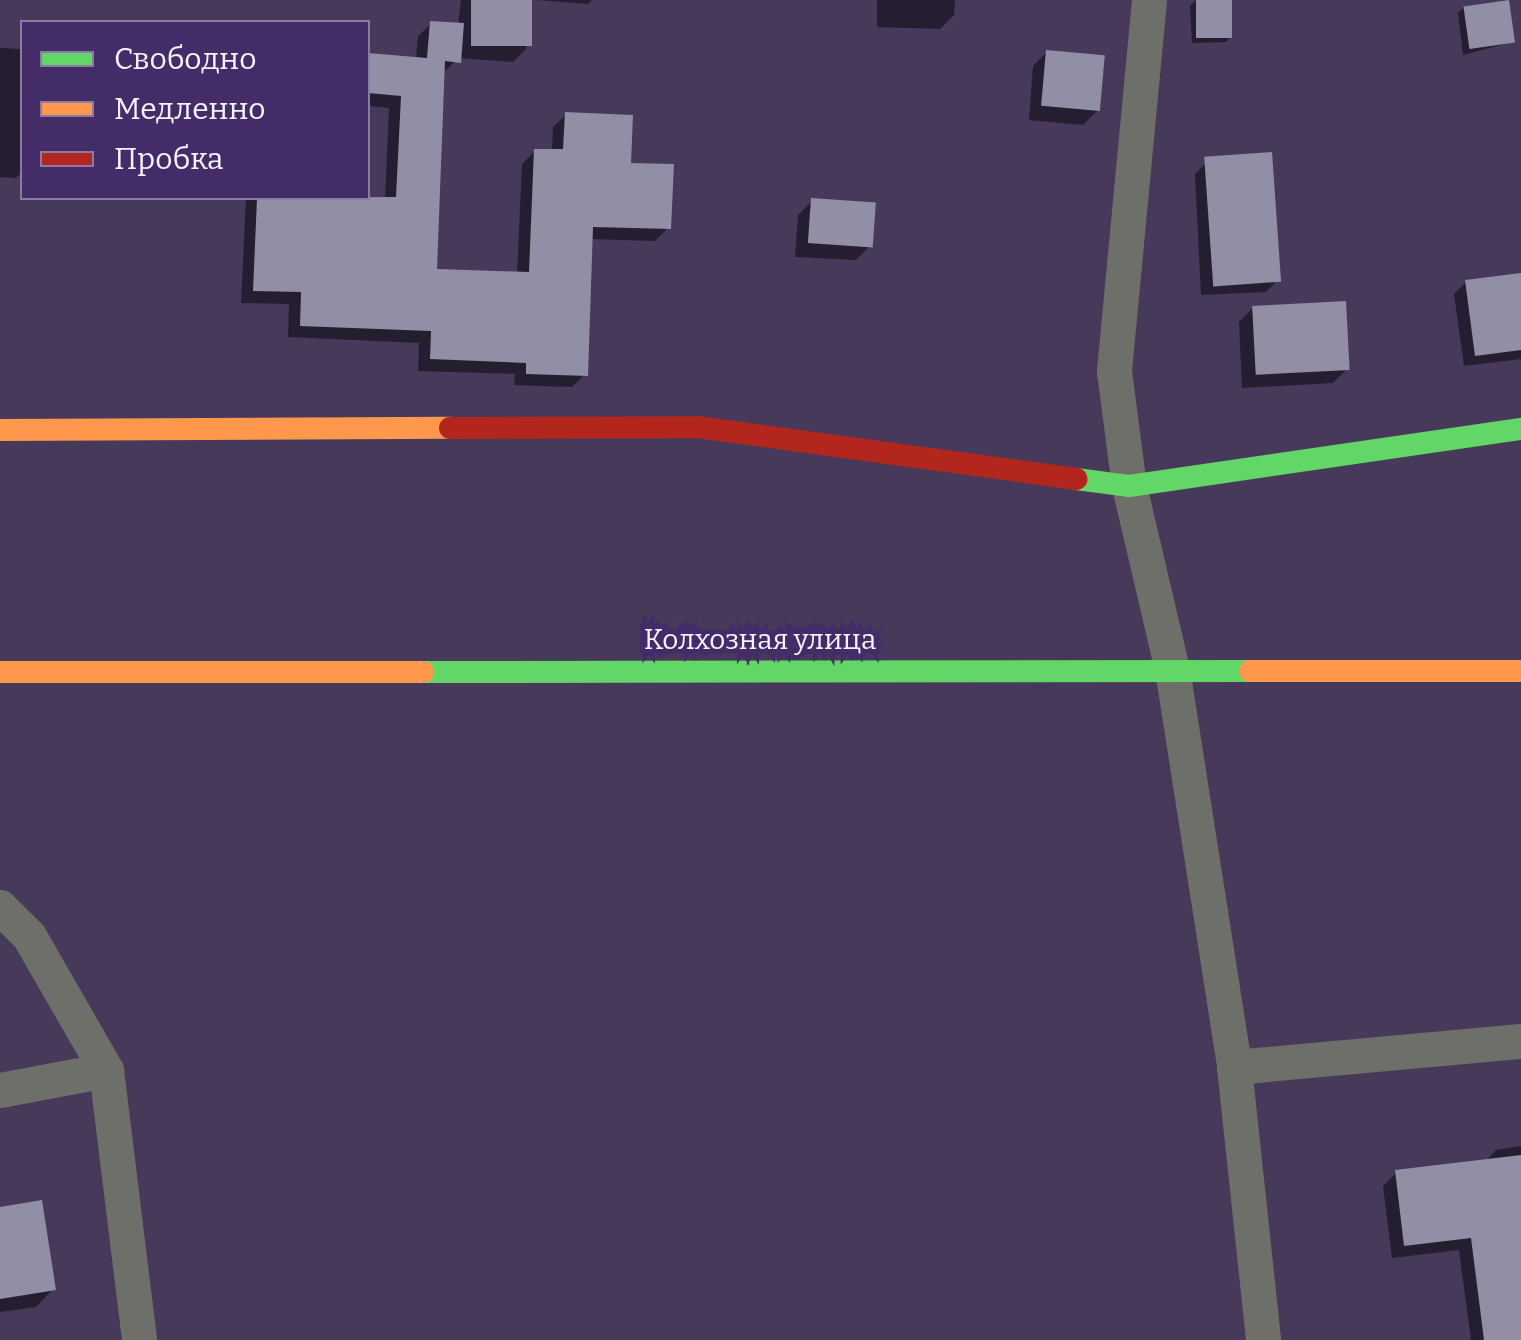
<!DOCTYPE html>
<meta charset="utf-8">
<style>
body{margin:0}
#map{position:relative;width:1521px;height:1340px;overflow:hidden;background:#46395a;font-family:Bitter,serif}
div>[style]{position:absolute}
.shadow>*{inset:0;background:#0007}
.building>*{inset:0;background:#928ea6;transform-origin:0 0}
.street>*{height:35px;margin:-17.5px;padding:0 17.5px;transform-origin:17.5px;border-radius:17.5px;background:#6f6f69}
.fast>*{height:22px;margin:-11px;padding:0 11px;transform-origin:11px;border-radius:11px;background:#63d668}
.slow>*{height:22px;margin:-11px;padding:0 11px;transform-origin:11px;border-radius:11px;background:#ff974d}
.jam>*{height:22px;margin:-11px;padding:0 11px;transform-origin:11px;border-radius:11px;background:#b3261e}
span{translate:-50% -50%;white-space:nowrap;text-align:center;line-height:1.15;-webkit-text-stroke:10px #432c68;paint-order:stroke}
.street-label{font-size:28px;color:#f4f2fa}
.legend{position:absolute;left:20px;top:20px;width:350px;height:180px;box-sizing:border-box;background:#432c68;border:2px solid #8a7ba2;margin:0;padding:12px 18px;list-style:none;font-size:30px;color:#f4f2fa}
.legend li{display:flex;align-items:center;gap:20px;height:50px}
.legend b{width:50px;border:2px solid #8a7ba2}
</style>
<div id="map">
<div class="shadow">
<div style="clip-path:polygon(461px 0,530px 0,526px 49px,513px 62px,459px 58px,442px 74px,435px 271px,517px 274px,522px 164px,535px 151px,552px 151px,553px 127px,566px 115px,629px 165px,668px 228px,655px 241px,590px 239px,585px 374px,572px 387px,514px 385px,515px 374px,418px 371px,419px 343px,288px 337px,289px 304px,241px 303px,246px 198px,385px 199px,389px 108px,368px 106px,368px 56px,416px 59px,418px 36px,431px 24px,458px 25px)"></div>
<div style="clip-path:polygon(536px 0,592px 0,588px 4px)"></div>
<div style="clip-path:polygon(877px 0,955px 0,954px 15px,940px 29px,877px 27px)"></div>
<div style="clip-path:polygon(1196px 0,1230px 0,1232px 35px,1226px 42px,1192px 43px,1190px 6px)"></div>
<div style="clip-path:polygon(1464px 7px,1512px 42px,1463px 55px,1458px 13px)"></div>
<div style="clip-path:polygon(0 48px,22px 49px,22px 172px,16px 178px,0 177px)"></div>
<div style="clip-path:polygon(1047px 52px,1097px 111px,1083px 125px,1029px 120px,1033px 66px)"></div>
<div style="clip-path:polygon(1206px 163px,1277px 281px,1266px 292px,1201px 295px,1195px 174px)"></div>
<div style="clip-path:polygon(812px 201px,870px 246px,856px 260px,795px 257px,798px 215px)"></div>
<div style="clip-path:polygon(1521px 276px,1521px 359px,1464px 366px,1454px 294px,1466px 282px)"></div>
<div style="clip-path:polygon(1253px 308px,1347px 369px,1333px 383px,1242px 388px,1239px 322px)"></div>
<div style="clip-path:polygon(1521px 1146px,1521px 1340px,1471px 1340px,1459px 1250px,1392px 1258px,1383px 1186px,1396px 1173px,1485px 1162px,1496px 1150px)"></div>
<div style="clip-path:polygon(0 1212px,53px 1289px,36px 1307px,0 1312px)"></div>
</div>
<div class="building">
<div style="left:471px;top:0;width:61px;height:46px"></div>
<div style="left:1196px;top:0;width:36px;height:38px"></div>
<div style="left:1509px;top:0;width:43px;height:46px;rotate:82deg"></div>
<div style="clip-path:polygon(430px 21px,464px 23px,461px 63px,445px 61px,437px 269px,529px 272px,534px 149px,563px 149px,565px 112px,633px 115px,631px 163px,674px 164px,671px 229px,593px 227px,588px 376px,526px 374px,526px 363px,430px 359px,431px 331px,300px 326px,301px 292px,253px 291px,257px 198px,396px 197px,401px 96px,368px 93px,368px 53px,427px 58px)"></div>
<div style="left:1046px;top:50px;width:59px;height:56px;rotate:5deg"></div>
<div style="left:1272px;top:152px;width:130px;height:68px;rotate:86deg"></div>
<div style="left:811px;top:198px;width:65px;height:45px;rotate:4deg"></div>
<div style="clip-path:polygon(1521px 273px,1521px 350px,1475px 356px,1465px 280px)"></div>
<div style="left:1346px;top:301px;width:69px;height:94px;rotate:87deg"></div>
<div style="clip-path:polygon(1521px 1155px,1521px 1340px,1484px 1340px,1471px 1238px,1404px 1246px,1395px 1170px)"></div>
<div style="clip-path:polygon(42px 1200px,56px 1290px,0 1299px,0 1207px)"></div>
</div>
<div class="street">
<div style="left:1149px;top:0;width:373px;rotate:95.4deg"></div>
<div style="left:1114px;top:371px;width:116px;rotate:82.6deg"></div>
<div style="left:1129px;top:486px;width:188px;rotate:76.8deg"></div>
<div style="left:1172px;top:669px;width:403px;rotate:81.1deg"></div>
<div style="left:1234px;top:1067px;width:275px;rotate:83.9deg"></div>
<div style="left:0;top:907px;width:41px;rotate:45deg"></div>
<div style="left:29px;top:936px;width:155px;rotate:60.1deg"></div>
<div style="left:1234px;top:1067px;width:288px;rotate:-5.2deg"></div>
<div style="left:0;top:1090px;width:108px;rotate:-10.7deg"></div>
<div style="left:106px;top:1070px;width:272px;rotate:83deg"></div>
</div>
<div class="fast">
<div style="left:1076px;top:479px;width:53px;rotate:7.5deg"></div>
<div style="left:1129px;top:486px;width:396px;rotate:-8.3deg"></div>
<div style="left:423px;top:672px;width:827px;rotate:-0.07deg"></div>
</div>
<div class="slow">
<div style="left:0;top:430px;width:450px;rotate:-0.3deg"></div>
<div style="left:1250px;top:671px;width:271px"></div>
<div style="left:0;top:672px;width:423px"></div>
</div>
<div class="jam">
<div style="left:450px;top:428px;width:247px;rotate:-0.2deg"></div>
<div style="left:697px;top:427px;width:383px;rotate:7.8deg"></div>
</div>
<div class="street-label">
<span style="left:760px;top:640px">Колхозная улица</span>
</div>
<ul class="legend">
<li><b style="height:12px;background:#63d668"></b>Свободно</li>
<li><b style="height:12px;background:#ff974d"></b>Медленно</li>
<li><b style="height:12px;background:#b3261e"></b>Пробка</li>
</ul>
</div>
